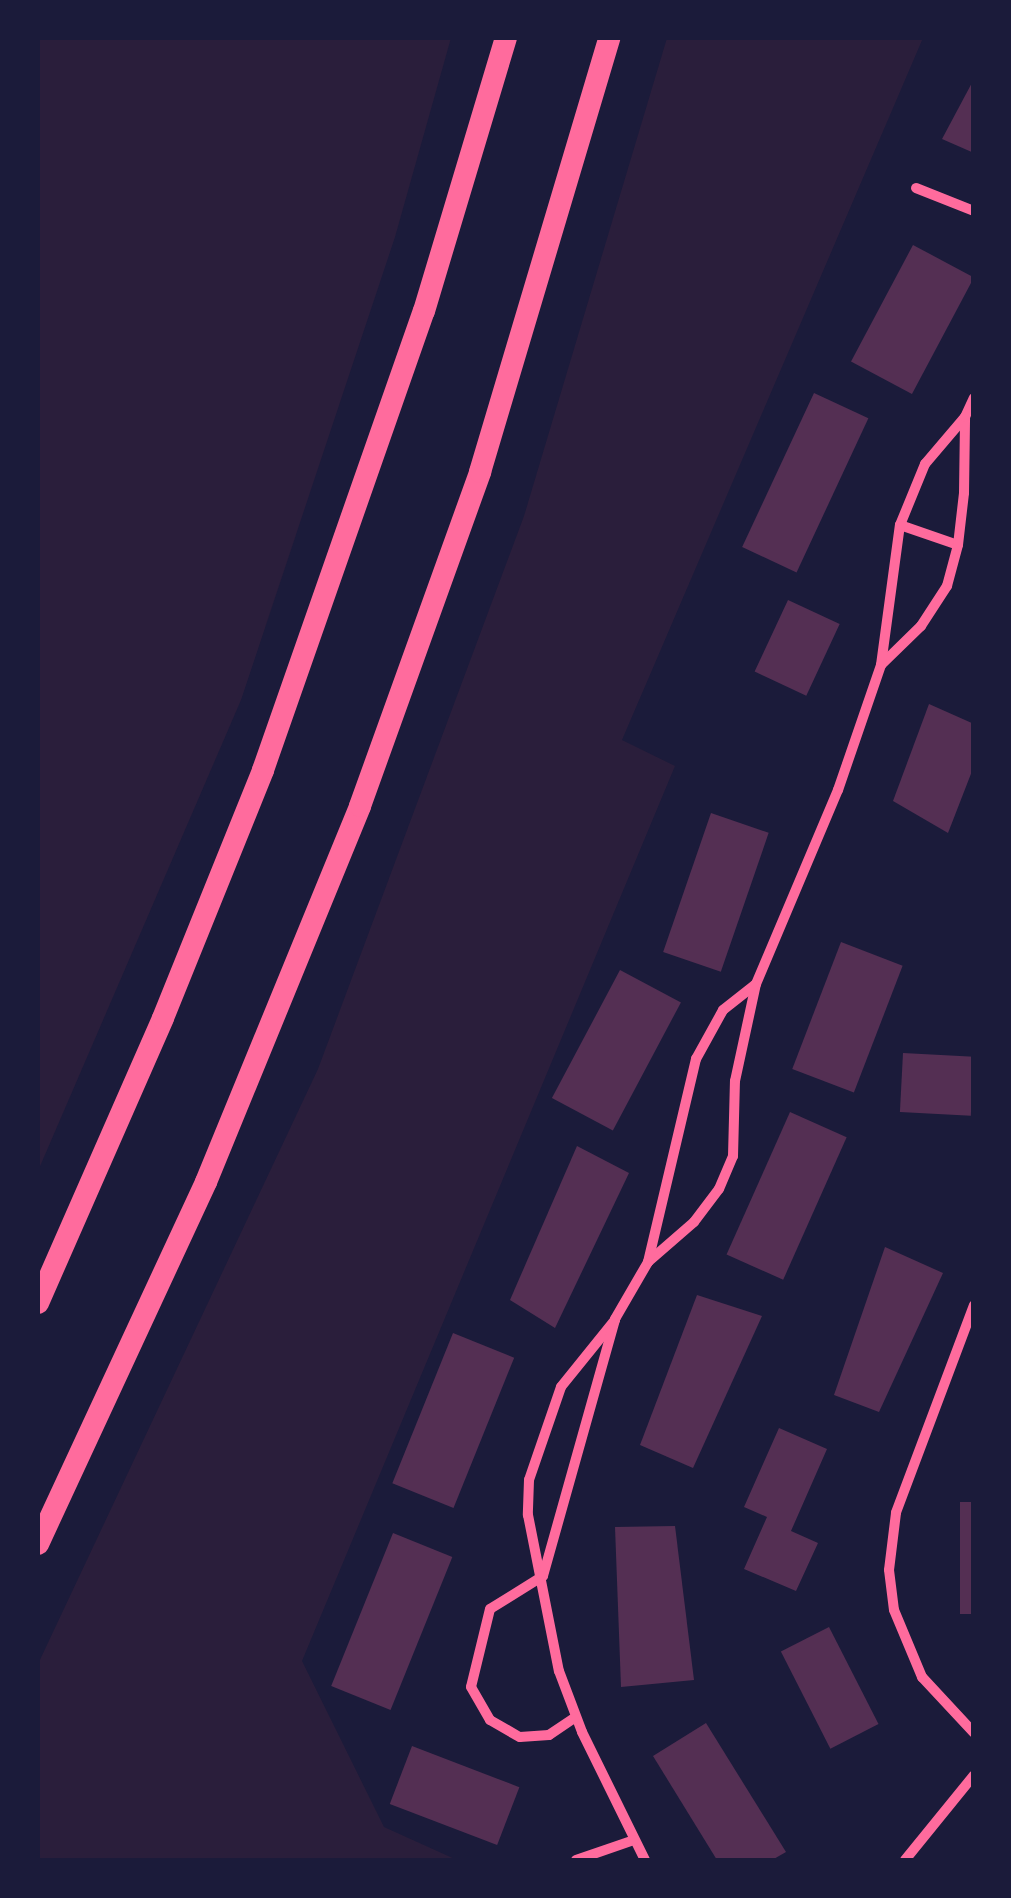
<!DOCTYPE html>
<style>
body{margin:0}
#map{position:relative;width:1011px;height:1898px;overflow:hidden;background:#1b1b3a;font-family:"Libre Baskerville",serif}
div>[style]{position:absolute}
.green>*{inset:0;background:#2a1e3b}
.building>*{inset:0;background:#542f53;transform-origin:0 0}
.minor>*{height:10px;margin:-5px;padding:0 5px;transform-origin:5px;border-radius:5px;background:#ff6b9d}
.motorway>*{height:22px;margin:-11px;padding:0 11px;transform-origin:11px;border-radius:11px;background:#ff6b9d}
span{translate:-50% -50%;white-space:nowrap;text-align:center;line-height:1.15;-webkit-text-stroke:10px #1b1b3a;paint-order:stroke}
.frame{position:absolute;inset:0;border:40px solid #1b1b3a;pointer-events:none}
</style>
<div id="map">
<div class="green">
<div style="clip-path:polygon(38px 38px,451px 38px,395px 237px,241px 700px,38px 1171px)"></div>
<div style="clip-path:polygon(667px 38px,923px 38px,622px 740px,675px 766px,302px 1661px,384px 1827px,457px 1860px,38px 1860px,38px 1664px,318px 1069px,524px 516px)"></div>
</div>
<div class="building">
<div style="clip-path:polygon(974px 79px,974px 153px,942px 139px)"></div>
<div style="left:913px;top:245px;width:69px;height:132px;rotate:28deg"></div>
<div style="left:814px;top:393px;width:60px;height:170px;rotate:25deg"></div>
<div style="left:788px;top:600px;width:57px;height:79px;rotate:25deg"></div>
<div style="clip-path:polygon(929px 704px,974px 724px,974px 766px,948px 833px,893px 801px)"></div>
<div style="left:711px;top:813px;width:61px;height:147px;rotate:19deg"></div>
<div style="left:841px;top:942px;width:66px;height:136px;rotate:21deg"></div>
<div style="left:620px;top:970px;width:69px;height:145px;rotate:28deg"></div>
<div style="left:903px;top:1053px;width:71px;height:59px;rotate:3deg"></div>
<div style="left:790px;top:1112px;width:62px;height:156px;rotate:24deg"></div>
<div style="clip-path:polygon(577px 1146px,629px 1173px,555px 1328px,510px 1300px)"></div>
<div style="clip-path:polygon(885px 1247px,943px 1273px,879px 1412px,834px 1395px)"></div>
<div style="clip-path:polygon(697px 1295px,762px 1316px,693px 1468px,640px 1445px)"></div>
<div style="left:453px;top:1333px;width:66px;height:162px;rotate:22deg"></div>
<div style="clip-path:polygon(779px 1428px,827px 1449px,791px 1531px,818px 1543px,796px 1591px,744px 1569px,767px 1517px,744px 1507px)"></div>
<div style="left:960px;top:1502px;width:14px;height:112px"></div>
<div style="clip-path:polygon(675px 1526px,694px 1680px,621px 1687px,615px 1527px)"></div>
<div style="left:393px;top:1533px;width:64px;height:165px;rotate:22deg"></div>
<div style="left:829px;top:1627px;width:109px;height:54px;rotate:63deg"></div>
<div style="clip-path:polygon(706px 1723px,786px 1852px,772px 1860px,717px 1860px,653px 1756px)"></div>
<div style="left:412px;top:1746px;width:115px;height:62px;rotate:21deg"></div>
</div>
<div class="minor">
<div style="left:916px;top:188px;width:62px;rotate:21.6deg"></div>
<div style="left:900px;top:525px;width:61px;rotate:19deg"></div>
<div style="left:881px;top:665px;width:56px;rotate:-44.3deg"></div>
<div style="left:921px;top:626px;width:48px;rotate:-57deg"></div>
<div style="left:947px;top:586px;width:42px;rotate:-75deg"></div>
<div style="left:958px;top:545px;width:52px;rotate:-83.4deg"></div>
<div style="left:964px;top:493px;width:76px;rotate:-89.2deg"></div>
<div style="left:648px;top:1262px;width:61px;rotate:-41deg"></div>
<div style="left:694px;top:1222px;width:41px;rotate:-52.9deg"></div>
<div style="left:719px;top:1189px;width:36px;rotate:-67deg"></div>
<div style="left:733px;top:1156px;width:75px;rotate:-88.5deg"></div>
<div style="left:735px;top:1081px;width:99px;rotate:-77.8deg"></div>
<div style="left:756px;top:984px;width:211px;rotate:-67.1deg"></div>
<div style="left:838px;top:790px;width:132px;rotate:-71deg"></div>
<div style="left:881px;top:665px;width:141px;rotate:-82.3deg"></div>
<div style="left:900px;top:525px;width:66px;rotate:-67.7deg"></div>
<div style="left:925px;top:464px;width:62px;rotate:-49.6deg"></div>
<div style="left:965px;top:417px;width:21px;rotate:-65deg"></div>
<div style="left:974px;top:1305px;width:222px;rotate:110.6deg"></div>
<div style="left:896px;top:1513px;width:57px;rotate:97deg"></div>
<div style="left:889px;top:1570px;width:40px;rotate:82.9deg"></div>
<div style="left:894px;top:1610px;width:73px;rotate:67.3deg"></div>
<div style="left:922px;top:1677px;width:76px;rotate:47.1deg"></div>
<div style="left:615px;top:1320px;width:86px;rotate:128.9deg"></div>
<div style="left:561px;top:1387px;width:98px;rotate:109deg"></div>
<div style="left:529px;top:1480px;width:35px;rotate:92deg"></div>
<div style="left:528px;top:1515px;width:159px;rotate:78.8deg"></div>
<div style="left:559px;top:1671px;width:65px;rotate:69.3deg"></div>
<div style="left:582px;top:1732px;width:143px;rotate:63.8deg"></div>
<div style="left:543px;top:1576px;width:267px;rotate:-74.3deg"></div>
<div style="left:615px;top:1319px;width:66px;rotate:-59.9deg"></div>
<div style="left:648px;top:1262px;width:209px;rotate:-76.7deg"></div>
<div style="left:696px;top:1059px;width:56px;rotate:-61.1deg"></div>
<div style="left:723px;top:1010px;width:42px;rotate:-38.2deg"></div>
<div style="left:543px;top:1576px;width:62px;rotate:148.1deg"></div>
<div style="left:490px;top:1609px;width:80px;rotate:103.7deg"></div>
<div style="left:471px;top:1687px;width:38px;rotate:60deg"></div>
<div style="left:490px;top:1720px;width:34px;rotate:30deg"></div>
<div style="left:520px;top:1737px;width:29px;rotate:-4deg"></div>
<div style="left:549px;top:1735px;width:32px;rotate:-34deg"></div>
<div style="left:576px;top:1860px;width:61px;rotate:-19deg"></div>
<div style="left:905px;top:1860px;width:109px;rotate:-50.9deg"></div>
</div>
<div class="motorway">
<div style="left:38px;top:1303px;width:311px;rotate:-66.3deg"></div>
<div style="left:163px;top:1018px;width:267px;rotate:-68deg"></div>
<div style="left:263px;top:770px;width:486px;rotate:-70.7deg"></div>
<div style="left:424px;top:311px;width:285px;rotate:-73.3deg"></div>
<div style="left:38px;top:1544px;width:399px;rotate:-65.1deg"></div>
<div style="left:206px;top:1182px;width:406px;rotate:-67.7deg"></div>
<div style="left:360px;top:806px;width:355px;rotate:-70.2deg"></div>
<div style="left:480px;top:472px;width:453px;rotate:-73.4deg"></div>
</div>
<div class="frame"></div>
</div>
